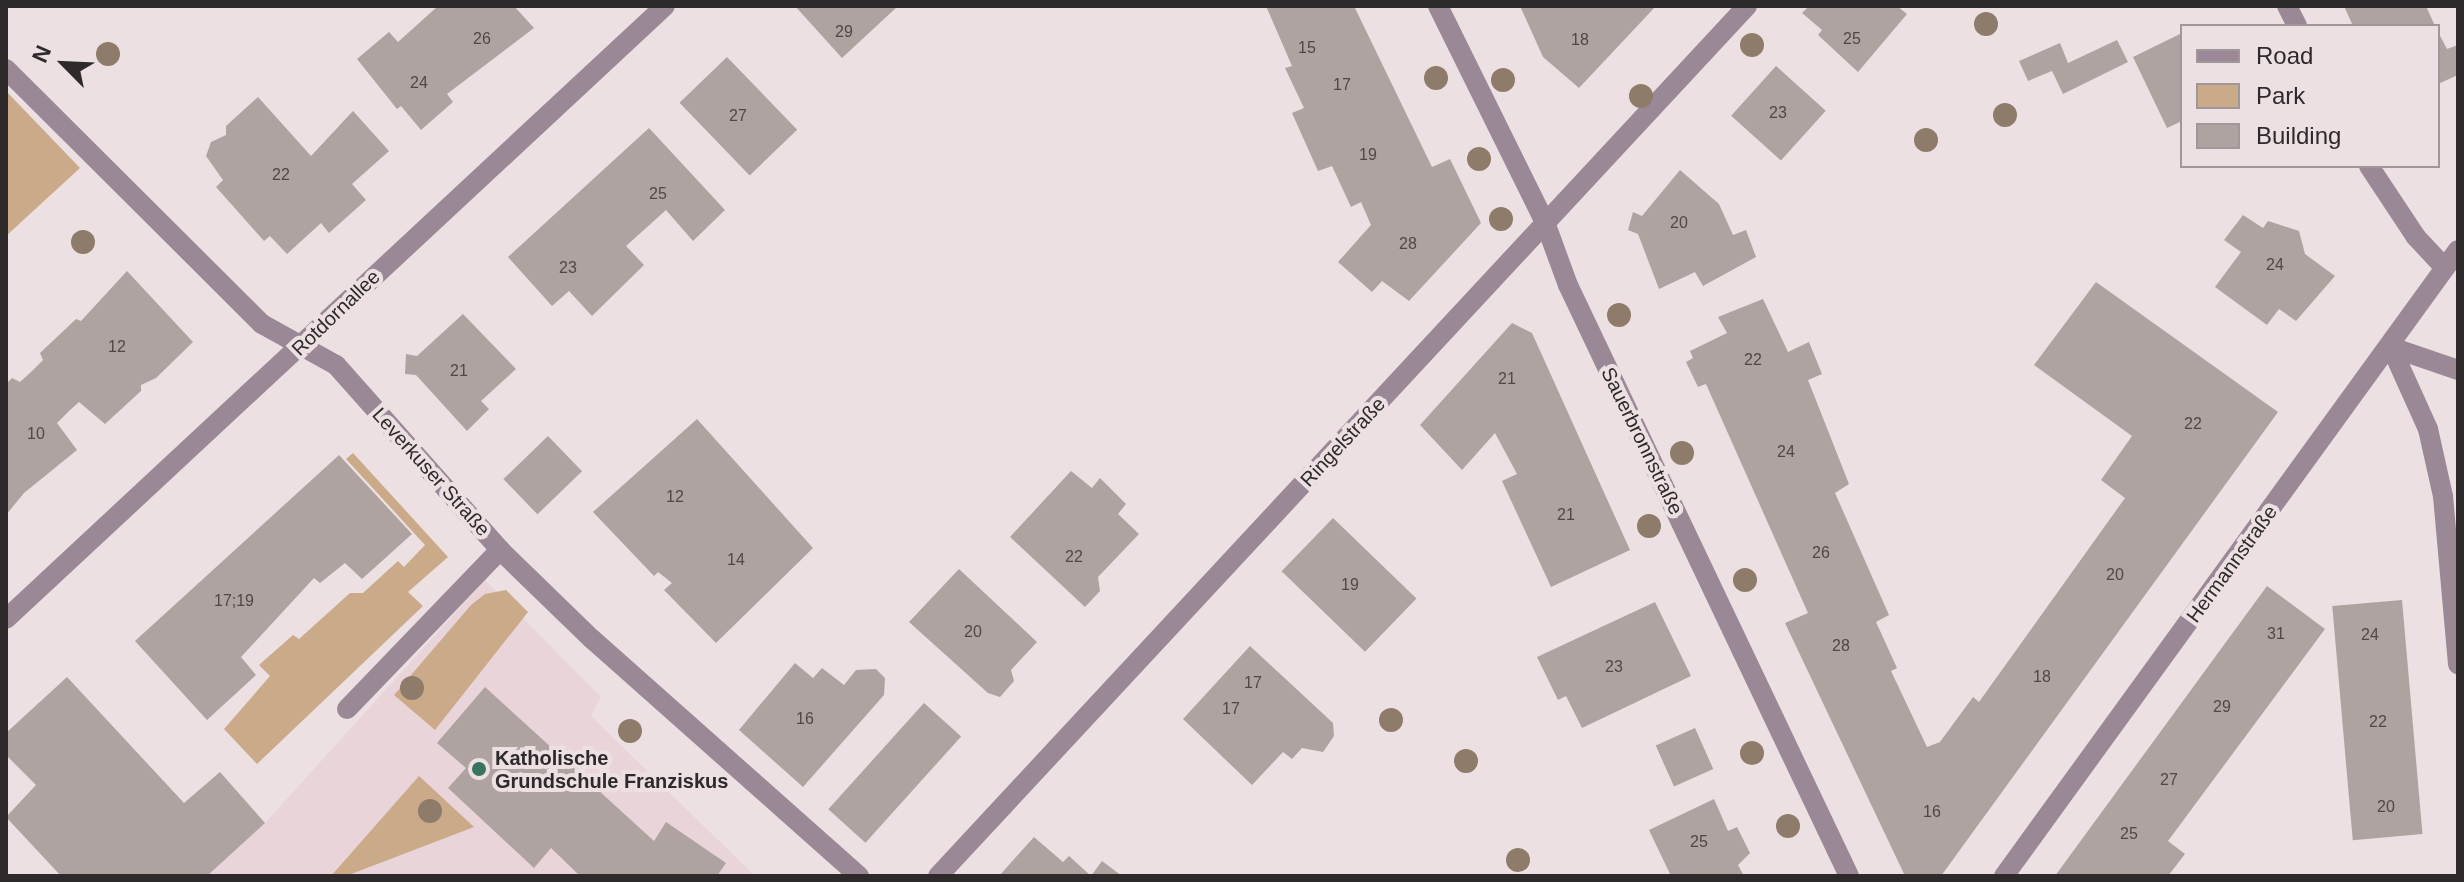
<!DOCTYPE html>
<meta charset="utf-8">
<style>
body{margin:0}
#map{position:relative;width:2464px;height:882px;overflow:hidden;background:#ece0e2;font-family:Arial,sans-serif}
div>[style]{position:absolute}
.built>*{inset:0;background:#e9d4d9}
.green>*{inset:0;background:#caaa88}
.building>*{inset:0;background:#aea3a0;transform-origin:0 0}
.minor>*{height:20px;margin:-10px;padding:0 10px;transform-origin:10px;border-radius:10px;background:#9a8897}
.trees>*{width:24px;height:24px;margin:-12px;border-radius:50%;background:#8e7b6a}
.dots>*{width:22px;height:22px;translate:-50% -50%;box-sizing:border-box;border:4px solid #ece0e2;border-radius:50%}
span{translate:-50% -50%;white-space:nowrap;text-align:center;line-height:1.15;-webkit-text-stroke:8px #ece0e2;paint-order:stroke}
.number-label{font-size:16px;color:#4e4848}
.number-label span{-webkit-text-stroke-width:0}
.street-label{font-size:20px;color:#2e2a2b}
.poi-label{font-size:20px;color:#2e2a2b;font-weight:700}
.left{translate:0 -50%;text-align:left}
.frame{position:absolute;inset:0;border:8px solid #2e2a2b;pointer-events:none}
.legend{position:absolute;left:2180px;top:24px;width:260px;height:144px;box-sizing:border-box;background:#ece0e2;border:2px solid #a09799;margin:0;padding:10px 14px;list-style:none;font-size:24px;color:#2e2a2b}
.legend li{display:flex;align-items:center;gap:16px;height:40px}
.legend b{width:40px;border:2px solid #a09799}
.north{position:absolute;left:24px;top:24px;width:80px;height:80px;-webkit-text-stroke:6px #ece0e2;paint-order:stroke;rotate:294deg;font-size:22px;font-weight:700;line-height:32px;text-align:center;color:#2e2a2b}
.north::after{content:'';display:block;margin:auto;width:28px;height:36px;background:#2e2a2b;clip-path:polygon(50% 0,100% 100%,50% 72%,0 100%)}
</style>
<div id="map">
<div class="built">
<div style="clip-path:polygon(485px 580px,601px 697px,591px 716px,755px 876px,207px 876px,265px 823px)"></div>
</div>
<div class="green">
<div style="clip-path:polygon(6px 91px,80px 168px,6px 236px)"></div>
<div style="clip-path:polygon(353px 453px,448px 557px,408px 592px,423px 606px,257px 764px,224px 729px,270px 676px,259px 665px,293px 635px,299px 639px,350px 593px,363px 593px,398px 561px,404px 567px,425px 545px,346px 459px)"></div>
<div style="clip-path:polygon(506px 590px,528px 612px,435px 730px,394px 695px,471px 605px,485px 594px)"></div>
<div style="clip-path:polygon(419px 776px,474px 827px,346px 876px,331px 876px)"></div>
</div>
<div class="building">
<div style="clip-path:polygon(438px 6px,514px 6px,534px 28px,447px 94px,453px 102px,421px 130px,401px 106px,397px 109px,357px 59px,389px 32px,398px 42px)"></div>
<div style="clip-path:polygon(795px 6px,898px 6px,842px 58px)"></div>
<div style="clip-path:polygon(1266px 6px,1354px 6px,1432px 167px,1450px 159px,1481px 223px,1409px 301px,1382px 281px,1372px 292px,1338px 262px,1371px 225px,1361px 202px,1351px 207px,1332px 166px,1318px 171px,1292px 113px,1304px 108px,1285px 68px,1292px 66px)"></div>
<div style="clip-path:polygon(1520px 6px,1656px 6px,1579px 88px,1543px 57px)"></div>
<div style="clip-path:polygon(1809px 6px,1897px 6px,1907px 14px,1858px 72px,1818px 35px,1822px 30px,1802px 13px)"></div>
<div style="clip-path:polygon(2344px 6px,2426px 6px,2435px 26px,2353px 26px)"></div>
<div style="clip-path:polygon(2438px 32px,2447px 49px,2458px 45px,2458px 75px,2438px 84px)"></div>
<div style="clip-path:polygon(2182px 33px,2182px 121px,2167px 128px,2133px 57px)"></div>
<div style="clip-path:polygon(2117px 40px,2128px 62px,2063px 94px,2052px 71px,2028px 81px,2019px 61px,2060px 43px,2068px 63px)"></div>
<div style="left:727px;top:57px;width:101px;height:66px;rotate:46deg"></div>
<div style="left:1776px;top:66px;width:67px;height:67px;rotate:42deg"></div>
<div style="clip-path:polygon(258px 97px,311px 156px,353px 111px,389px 151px,352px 184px,366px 200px,329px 233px,321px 223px,287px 254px,270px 236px,264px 241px,216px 187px,223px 180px,206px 156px,211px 142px,226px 135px,226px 126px)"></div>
<div style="clip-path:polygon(649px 128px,725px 210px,693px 241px,666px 210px,626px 246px,644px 265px,592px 316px,569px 291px,552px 306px,508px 257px)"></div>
<div style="clip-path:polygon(1680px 170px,1719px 204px,1733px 235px,1746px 230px,1756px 257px,1703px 286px,1695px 272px,1659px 289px,1638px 234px,1628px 230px,1633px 212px,1642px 216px)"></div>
<div style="clip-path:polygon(2243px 215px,2263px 228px,2268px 221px,2299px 231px,2305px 254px,2335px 276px,2296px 321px,2279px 309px,2267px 325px,2215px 287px,2241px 252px,2224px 240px)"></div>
<div style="clip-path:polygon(127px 271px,193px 342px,156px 378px,141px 385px,141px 391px,105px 424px,79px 402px,69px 411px,57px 423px,77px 450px,24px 493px,6px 515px,6px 384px,12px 378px,20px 382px,31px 372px,43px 360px,40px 353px,76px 319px,81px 321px)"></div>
<div style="clip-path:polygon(2096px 282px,2278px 412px,1941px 876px,1905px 876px,1785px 623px,1808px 613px,1706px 384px,1698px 387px,1686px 362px,1693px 358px,1690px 351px,1727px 333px,1718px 317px,1763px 299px,1788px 352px,1809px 342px,1822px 374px,1808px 380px,1849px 484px,1835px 493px,1889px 615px,1876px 622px,1897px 668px,1891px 671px,1927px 747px,1940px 742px,1973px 697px,1979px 702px,2125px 498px,2101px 480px,2132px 436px,2034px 365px)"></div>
<div style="clip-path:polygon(463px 314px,516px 369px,481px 401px,489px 409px,467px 431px,416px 375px,405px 374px,406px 354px,417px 356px)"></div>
<div style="clip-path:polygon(1512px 323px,1532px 333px,1630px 550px,1551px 587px,1502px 481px,1517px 474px,1495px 433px,1462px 470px,1420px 425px)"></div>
<div style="clip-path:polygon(697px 419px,813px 548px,716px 643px,664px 590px,672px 583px,658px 572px,654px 576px,593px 512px)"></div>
<div style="left:548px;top:436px;width:49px;height:62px;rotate:46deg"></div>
<div style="clip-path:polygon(339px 455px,412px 534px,362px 579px,345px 563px,320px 583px,314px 578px,241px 657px,256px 675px,207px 720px,135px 641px)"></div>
<div style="clip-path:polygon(1071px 471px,1092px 488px,1100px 478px,1126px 504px,1118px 514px,1139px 534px,1098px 577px,1100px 591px,1085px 607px,1010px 537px)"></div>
<div style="left:1333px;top:518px;width:116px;height:74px;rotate:44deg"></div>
<div style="clip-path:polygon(959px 569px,1037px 642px,1011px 670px,1014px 681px,1000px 697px,988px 693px,909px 622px)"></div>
<div style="clip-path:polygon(2267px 586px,2325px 629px,2168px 841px,2185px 854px,2168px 876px,2055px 876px)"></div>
<div style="left:2402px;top:600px;width:235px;height:70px;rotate:85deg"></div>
<div style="clip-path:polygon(1655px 602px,1691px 676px,1582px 728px,1566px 696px,1558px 700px,1537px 657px)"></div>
<div style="clip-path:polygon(1250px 646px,1333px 723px,1334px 736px,1323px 752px,1302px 748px,1292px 759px,1283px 752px,1252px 785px,1183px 719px)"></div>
<div style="clip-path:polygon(795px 663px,813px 678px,822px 668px,844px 685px,856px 670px,876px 669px,885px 678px,884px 695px,803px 787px,739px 730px)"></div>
<div style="clip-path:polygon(67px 677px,184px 803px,220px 772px,265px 823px,207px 876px,61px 876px,6px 817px,36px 785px,6px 755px,6px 733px)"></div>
<div style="clip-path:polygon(485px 687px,654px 841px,666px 822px,726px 863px,717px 876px,580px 876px,551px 848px,534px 868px,448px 788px,466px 768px,437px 743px)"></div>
<div style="left:924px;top:703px;width:50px;height:143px;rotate:42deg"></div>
<div style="left:1695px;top:728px;width:45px;height:43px;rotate:66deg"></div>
<div style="clip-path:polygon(1714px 799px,1728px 831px,1737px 827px,1750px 853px,1738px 865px,1744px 876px,1671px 876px,1649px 830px)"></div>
<div style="clip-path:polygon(1034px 837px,1063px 862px,1069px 856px,1091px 876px,999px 876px)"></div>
<div style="clip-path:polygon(1102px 861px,1122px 876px,1091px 876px)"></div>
</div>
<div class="minor">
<div style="left:1438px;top:6px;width:244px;rotate:63.7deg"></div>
<div style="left:1546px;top:225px;width:64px;rotate:69.9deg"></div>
<div style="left:1568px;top:285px;width:654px;rotate:64.57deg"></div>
<div style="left:2287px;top:6px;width:22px;rotate:63deg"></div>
<div style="left:6px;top:69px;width:361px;rotate:44.9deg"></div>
<div style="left:262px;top:324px;width:85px;rotate:29deg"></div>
<div style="left:336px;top:365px;width:247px;rotate:48.4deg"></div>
<div style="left:500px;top:550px;width:128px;rotate:44.1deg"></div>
<div style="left:592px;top:639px;width:357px;rotate:41.6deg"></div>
<div style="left:2369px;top:166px;width:85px;rotate:56.5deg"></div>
<div style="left:2416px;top:237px;width:42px;rotate:46.9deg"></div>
<div style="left:2391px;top:347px;width:90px;rotate:65.7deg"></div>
<div style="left:2428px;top:429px;width:69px;rotate:77.4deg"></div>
<div style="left:2443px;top:496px;width:169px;rotate:84.9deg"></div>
<div style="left:2391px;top:347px;width:71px;rotate:18.9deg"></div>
<div style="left:6px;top:619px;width:900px;rotate:-42.93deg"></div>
<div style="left:347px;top:709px;width:221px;rotate:-46.1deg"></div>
<div style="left:938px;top:876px;width:1188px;rotate:-47.08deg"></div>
<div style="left:2004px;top:876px;width:773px;rotate:-54.05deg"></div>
</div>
<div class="trees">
<div style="left:1986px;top:24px"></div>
<div style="left:1752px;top:45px"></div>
<div style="left:108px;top:54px"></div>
<div style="left:1436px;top:78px"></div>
<div style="left:1503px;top:80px"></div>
<div style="left:1641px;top:96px"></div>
<div style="left:2005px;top:115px"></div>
<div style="left:1926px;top:140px"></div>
<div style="left:1479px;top:159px"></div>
<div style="left:1501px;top:219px"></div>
<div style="left:83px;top:242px"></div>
<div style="left:1619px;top:315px"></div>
<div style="left:1682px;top:453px"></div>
<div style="left:1649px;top:526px"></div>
<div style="left:1745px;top:580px"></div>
<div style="left:412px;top:688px"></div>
<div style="left:1391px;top:720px"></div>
<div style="left:630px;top:731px"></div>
<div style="left:1752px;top:753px"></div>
<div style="left:1466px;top:761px"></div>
<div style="left:430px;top:811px"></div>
<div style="left:1788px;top:826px"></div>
<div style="left:1518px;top:860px"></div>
</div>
<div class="dots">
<div style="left:479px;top:769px;background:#38745e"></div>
</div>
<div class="number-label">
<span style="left:844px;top:32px">29</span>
<span style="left:482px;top:39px">26</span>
<span style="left:1852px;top:39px">25</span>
<span style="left:1580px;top:40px">18</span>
<span style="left:1307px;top:48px">15</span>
<span style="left:419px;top:83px">24</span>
<span style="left:1342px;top:85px">17</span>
<span style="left:1778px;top:113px">23</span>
<span style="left:738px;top:116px">27</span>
<span style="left:1368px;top:155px">19</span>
<span style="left:281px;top:175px">22</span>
<span style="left:658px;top:194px">25</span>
<span style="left:1679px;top:223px">20</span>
<span style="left:1408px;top:244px">28</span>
<span style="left:2275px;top:265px">24</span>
<span style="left:568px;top:268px">23</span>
<span style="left:117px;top:347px">12</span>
<span style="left:1753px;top:360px">22</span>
<span style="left:459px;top:371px">21</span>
<span style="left:1507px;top:379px">21</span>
<span style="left:2193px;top:424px">22</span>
<span style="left:36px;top:434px">10</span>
<span style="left:1786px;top:452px">24</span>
<span style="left:675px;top:497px">12</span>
<span style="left:1566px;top:515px">21</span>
<span style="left:1821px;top:553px">26</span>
<span style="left:1074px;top:557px">22</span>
<span style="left:736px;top:560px">14</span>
<span style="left:2115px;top:575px">20</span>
<span style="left:1350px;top:585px">19</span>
<span style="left:234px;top:601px">17;19</span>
<span style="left:973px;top:632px">20</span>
<span style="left:2276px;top:634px">31</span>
<span style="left:2370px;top:635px">24</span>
<span style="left:1841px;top:646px">28</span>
<span style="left:1614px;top:667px">23</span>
<span style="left:2042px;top:677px">18</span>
<span style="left:1253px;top:683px">17</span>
<span style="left:2222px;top:707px">29</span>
<span style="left:1231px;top:709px">17</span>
<span style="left:805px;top:719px">16</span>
<span style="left:2378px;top:722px">22</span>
<span style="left:2169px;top:780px">27</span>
<span style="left:2386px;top:807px">20</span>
<span style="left:1932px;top:812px">16</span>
<span style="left:2129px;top:834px">25</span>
<span style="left:1699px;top:842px">25</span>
</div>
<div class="street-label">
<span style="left:336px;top:313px;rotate:-44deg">Rotdornallee</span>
<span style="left:1642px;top:441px;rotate:64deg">Sauerbronnstraße</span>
<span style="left:1343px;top:442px;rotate:-47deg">Ringelstraße</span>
<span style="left:431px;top:472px;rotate:48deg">Leverkuser Straße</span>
<span style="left:2232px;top:564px;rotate:-54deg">Hermannstraße</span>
</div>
<div class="poi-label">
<span class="left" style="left:495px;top:770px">Katholische<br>Grundschule Franziskus</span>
</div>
<div class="frame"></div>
<ul class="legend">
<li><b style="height:10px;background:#9a8897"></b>Road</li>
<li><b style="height:22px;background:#caaa88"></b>Park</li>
<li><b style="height:22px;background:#aea3a0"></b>Building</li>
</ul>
<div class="north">N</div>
</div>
